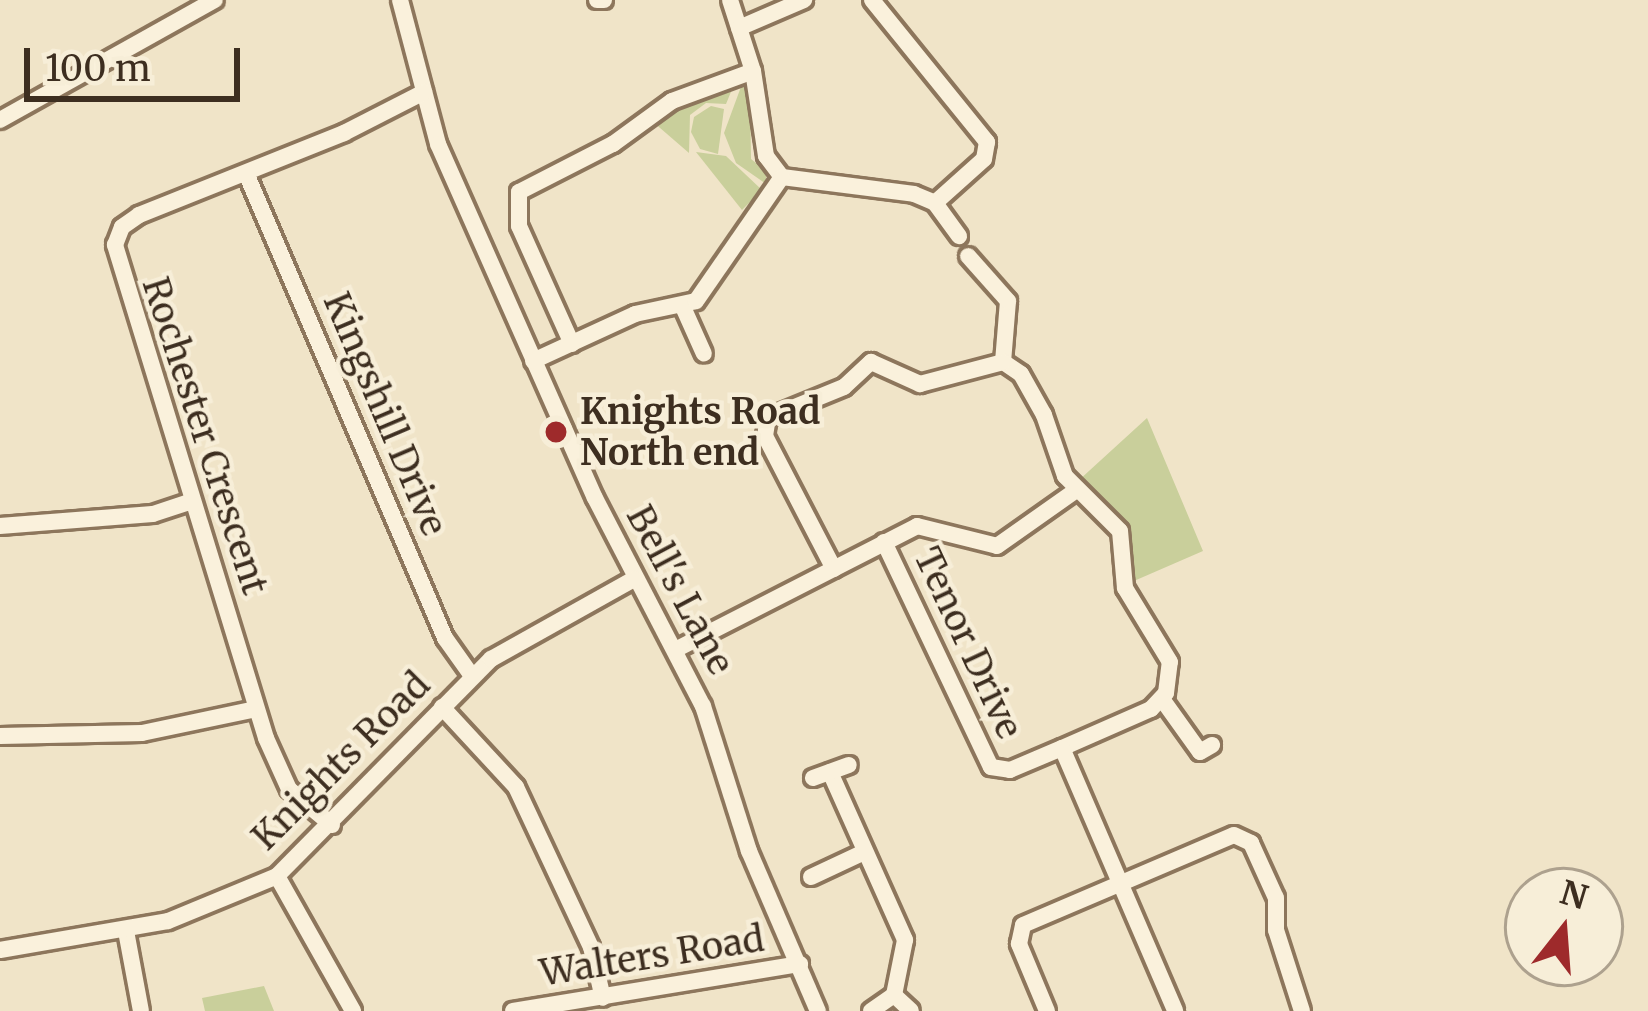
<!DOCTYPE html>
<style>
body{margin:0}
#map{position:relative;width:1648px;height:1011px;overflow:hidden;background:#f0e4c8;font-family:Merriweather,serif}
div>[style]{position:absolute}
.green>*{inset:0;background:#c9cf9b}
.roads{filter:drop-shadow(3px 0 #8d765c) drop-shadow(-3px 0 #8d765c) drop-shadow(0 3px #8d765c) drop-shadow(0 -3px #8d765c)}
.minor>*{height:16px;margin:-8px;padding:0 8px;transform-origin:8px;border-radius:8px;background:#faf1dc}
.dots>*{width:33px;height:33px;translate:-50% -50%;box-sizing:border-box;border:6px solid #f7eed8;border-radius:50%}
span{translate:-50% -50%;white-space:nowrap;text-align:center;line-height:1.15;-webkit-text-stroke:9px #f7eed8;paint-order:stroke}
.poi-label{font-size:36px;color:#3d2e20;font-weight:700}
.left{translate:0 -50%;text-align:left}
.street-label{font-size:36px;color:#3d2e20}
.north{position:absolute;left:1504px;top:867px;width:120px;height:120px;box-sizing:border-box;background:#f7eed8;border:3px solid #ada18e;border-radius:50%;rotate:17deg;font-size:33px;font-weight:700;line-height:48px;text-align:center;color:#3d2e20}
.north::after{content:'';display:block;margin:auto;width:42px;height:54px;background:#9e2a2b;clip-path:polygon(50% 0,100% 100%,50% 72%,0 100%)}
.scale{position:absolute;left:24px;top:48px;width:216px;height:54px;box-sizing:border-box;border:6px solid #3d2e20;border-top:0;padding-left:15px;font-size:36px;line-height:42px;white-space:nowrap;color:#3d2e20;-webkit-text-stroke:9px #f7eed8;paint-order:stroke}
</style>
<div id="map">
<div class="green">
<div style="clip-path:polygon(735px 82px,726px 104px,706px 103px,690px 115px,689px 153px,652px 121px)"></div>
<div style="clip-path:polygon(742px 84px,750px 95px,751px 159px,766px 171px,766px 184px,736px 163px,724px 133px)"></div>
<div style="clip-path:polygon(711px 106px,724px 109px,718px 154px,700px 149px,691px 132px,694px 117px)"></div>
<div style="clip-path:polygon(696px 152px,726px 156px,762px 190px,742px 210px)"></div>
<div style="clip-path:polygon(1147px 418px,1203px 551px,1127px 584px,1131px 536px,1117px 513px,1078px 481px)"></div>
<div style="clip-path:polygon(264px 986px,274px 1011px,205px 1011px,202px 998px)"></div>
</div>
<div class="roads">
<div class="minor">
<div style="left:400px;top:0;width:149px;rotate:75.2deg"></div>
<div style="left:438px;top:144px;width:387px;rotate:66.1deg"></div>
<div style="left:595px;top:498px;width:234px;rotate:62.6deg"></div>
<div style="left:703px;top:706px;width:152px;rotate:72.4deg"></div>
<div style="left:749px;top:851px;width:174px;rotate:66.7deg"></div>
<div style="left:597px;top:0;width:7px"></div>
<div style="left:730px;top:0;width:75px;rotate:72.1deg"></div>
<div style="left:753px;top:71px;width:86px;rotate:81.3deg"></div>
<div style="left:766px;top:156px;width:26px;rotate:53deg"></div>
<div style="left:782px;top:177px;width:133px;rotate:7.3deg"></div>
<div style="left:914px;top:194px;width:23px;rotate:23deg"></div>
<div style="left:935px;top:203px;width:41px;rotate:54deg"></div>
<div style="left:872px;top:0;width:183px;rotate:51deg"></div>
<div style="left:987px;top:142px;width:17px;rotate:100deg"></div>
<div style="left:984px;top:159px;width:66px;rotate:138.1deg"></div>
<div style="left:739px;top:28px;width:71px;rotate:-23.3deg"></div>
<div style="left:0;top:120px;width:246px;rotate:-29.2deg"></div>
<div style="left:246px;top:173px;width:506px;rotate:66.83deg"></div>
<div style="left:445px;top:638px;width:47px;rotate:54.6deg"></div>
<div style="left:683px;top:307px;width:51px;rotate:65.9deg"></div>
<div style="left:572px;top:344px;width:129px;rotate:-114.2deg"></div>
<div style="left:519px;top:226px;width:34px;rotate:-90deg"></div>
<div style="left:519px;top:192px;width:106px;rotate:-27.1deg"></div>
<div style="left:613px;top:144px;width:73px;rotate:-36.1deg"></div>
<div style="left:672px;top:101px;width:86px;rotate:-20.3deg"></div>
<div style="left:533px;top:361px;width:112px;rotate:-24.7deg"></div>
<div style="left:635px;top:314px;width:62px;rotate:-12deg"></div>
<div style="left:696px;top:301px;width:151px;rotate:-55.3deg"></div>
<div style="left:0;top:526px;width:153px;rotate:-4.5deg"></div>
<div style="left:153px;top:514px;width:41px;rotate:-18.4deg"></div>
<div style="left:884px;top:542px;width:249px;rotate:64.6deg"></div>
<div style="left:991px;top:767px;width:19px;rotate:9deg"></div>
<div style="left:1010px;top:770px;width:56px;rotate:-22.9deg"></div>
<div style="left:1062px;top:748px;width:97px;rotate:-23.7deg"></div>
<div style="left:1151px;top:709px;width:22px;rotate:-47deg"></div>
<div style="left:1166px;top:693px;width:31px;rotate:-83deg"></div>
<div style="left:1170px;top:662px;width:87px;rotate:-121.3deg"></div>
<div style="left:1125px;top:588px;width:57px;rotate:-95deg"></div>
<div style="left:1120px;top:531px;width:78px;rotate:-135deg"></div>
<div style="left:1065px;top:476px;width:65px;rotate:-109deg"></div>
<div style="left:1044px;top:415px;width:47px;rotate:-119.3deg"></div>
<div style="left:1021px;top:374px;width:22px;rotate:-146deg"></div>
<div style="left:1003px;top:362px;width:61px;rotate:-85.3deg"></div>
<div style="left:1008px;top:301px;width:60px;rotate:-131.6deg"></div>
<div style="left:834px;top:569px;width:150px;rotate:-117.4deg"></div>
<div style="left:765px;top:436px;width:18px;rotate:-81deg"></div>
<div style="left:768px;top:418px;width:82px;rotate:-22.2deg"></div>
<div style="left:844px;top:387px;width:37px;rotate:-43deg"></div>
<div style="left:871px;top:362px;width:54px;rotate:24.2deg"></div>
<div style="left:920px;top:384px;width:86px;rotate:-14.8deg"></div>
<div style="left:675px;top:650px;width:272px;rotate:-27.1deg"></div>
<div style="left:917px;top:526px;width:82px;rotate:14deg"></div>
<div style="left:997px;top:546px;width:95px;rotate:-35.2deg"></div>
<div style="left:1162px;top:699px;width:65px;rotate:54.4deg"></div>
<div style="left:1200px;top:752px;width:14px;rotate:-30deg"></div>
<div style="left:442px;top:707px;width:109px;rotate:47.2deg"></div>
<div style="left:516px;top:787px;width:177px;rotate:64.9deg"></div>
<div style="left:591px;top:947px;width:52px;rotate:76.8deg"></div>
<div style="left:0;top:736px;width:142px;rotate:-1.2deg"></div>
<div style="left:142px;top:733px;width:116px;rotate:-11.9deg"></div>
<div style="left:1062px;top:748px;width:286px;rotate:66.7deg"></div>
<div style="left:830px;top:772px;width:184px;rotate:65.9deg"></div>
<div style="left:905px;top:940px;width:56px;rotate:101.3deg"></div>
<div style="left:894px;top:995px;width:23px;rotate:43deg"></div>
<div style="left:813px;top:778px;width:38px;rotate:-20deg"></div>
<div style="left:332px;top:825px;width:56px;rotate:-140.1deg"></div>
<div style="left:289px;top:789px;width:56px;rotate:-114.3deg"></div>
<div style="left:266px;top:738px;width:516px;rotate:-107.03deg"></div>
<div style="left:115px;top:245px;width:19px;rotate:-69deg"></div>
<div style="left:122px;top:227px;width:21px;rotate:-35deg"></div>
<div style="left:139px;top:215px;width:221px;rotate:-21.8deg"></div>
<div style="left:344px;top:133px;width:90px;rotate:-27.1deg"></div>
<div style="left:277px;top:876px;width:155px;rotate:60.6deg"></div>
<div style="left:811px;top:877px;width:56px;rotate:-25.2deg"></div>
<div style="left:126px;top:931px;width:81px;rotate:79.4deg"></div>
<div style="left:0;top:950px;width:170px;rotate:-9.8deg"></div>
<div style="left:168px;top:921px;width:118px;rotate:-22.4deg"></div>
<div style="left:277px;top:876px;width:305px;rotate:-45.4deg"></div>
<div style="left:491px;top:659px;width:164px;rotate:-29.2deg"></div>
<div style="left:513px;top:1011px;width:291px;rotate:-9.3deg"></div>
<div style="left:871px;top:1011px;width:28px;rotate:-35deg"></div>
<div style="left:1047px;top:1011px;width:73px;rotate:-112.7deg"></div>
<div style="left:1019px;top:944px;width:19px;rotate:-78deg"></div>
<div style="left:1023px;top:925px;width:229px;rotate:-23.1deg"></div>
<div style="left:1234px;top:835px;width:19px;rotate:25deg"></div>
<div style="left:1251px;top:843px;width:60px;rotate:65.6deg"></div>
<div style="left:1276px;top:898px;width:32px;rotate:90deg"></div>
<div style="left:1276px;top:930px;width:85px;rotate:72.2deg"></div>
</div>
</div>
<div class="dots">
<div style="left:556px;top:432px;background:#9e2a2b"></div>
</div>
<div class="poi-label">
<span class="left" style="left:580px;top:432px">Knights Road<br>North end</span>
</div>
<div class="street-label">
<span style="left:385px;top:414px;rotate:67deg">Kingshill Drive</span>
<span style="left:205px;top:436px;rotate:72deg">Rochester Crescent</span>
<span style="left:680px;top:590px;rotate:62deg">Bell's Lane</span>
<span style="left:968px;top:643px;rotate:65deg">Tenor Drive</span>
<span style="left:341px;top:761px;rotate:-45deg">Knights Road</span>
<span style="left:652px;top:956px;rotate:-9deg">Walters Road</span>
</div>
<div class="north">N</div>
<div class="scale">100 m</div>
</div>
